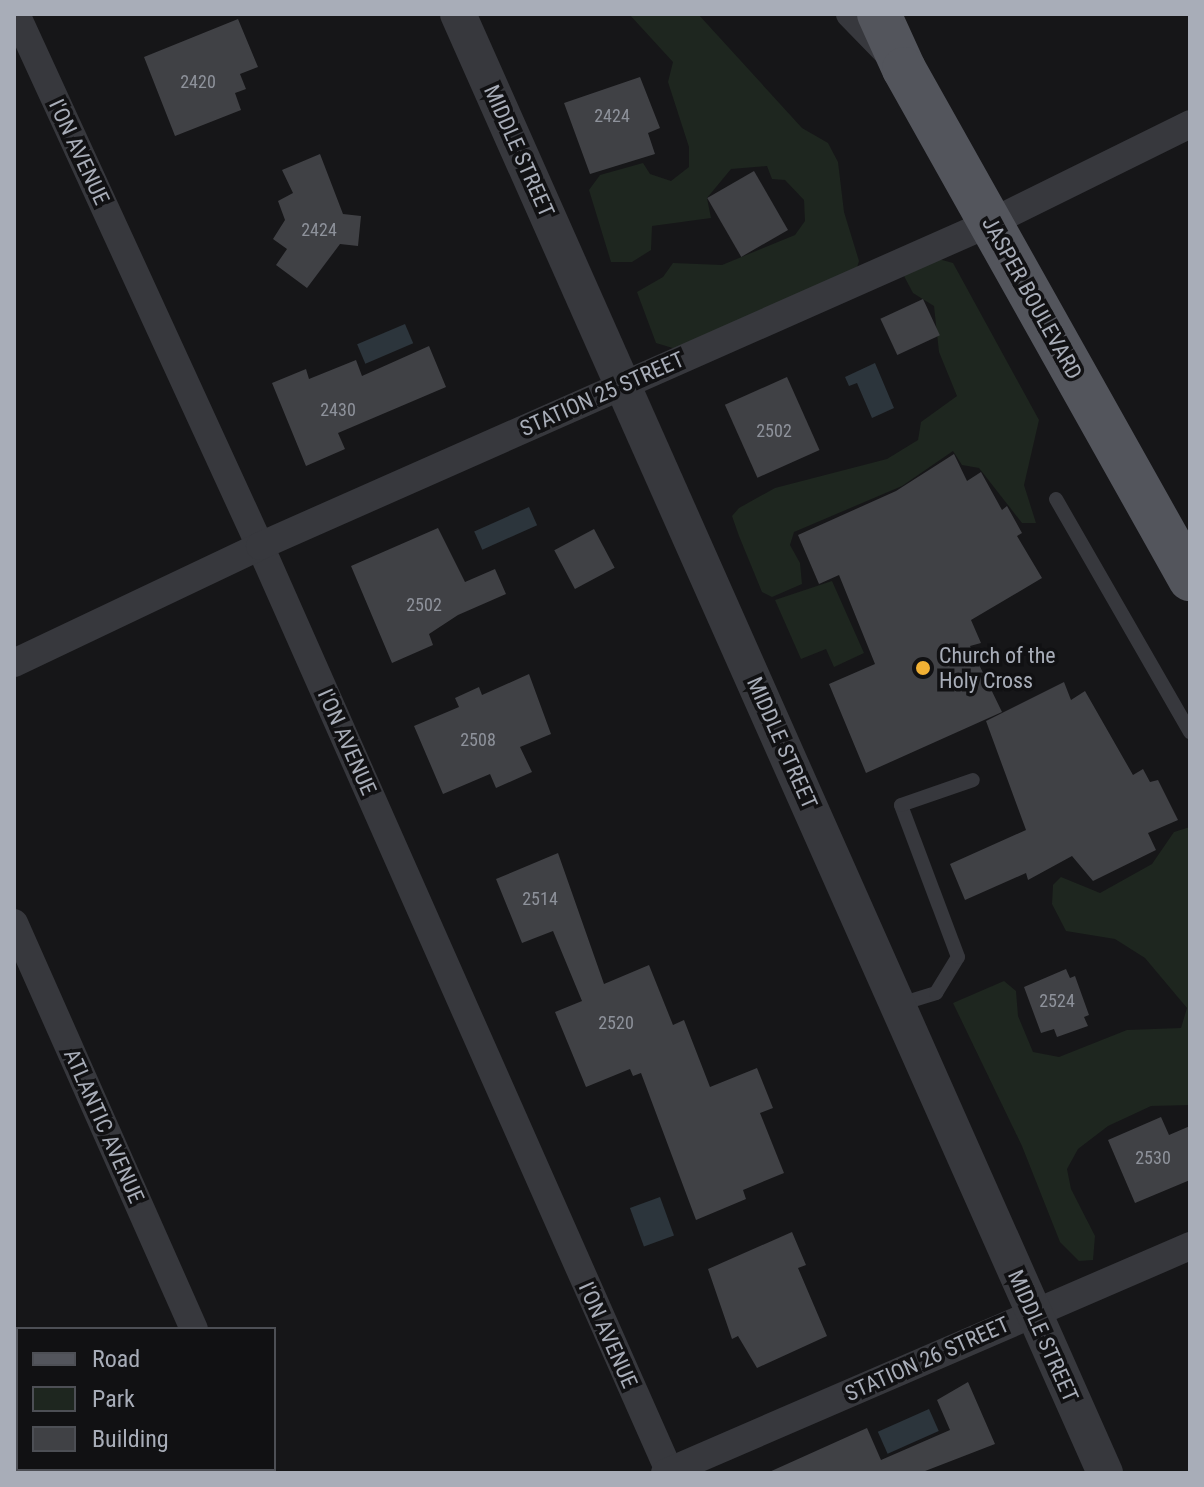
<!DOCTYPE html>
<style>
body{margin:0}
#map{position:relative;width:1204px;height:1487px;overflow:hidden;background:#161618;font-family:"Roboto Condensed",sans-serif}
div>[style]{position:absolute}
.green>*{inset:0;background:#1e261f}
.water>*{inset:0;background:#2c353c;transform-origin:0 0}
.building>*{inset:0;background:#404145;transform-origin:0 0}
.service>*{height:14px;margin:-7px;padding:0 7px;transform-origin:7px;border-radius:7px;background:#37383d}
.minor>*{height:28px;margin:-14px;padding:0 14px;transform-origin:14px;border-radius:14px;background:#37383d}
.tertiary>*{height:36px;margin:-18px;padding:0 18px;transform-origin:18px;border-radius:18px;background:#37383d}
.primary>*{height:44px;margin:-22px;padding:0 22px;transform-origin:22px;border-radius:22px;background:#53555c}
.dots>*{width:22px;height:22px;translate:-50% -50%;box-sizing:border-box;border:4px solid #111113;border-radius:50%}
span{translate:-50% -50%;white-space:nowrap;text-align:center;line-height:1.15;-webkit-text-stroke:7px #111113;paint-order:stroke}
.number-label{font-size:18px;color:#8e929b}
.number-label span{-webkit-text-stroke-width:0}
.street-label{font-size:22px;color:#a8adb8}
.poi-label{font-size:22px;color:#a8adb8}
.left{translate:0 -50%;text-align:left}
.frame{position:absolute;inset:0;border:16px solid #a8adb8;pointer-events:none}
.legend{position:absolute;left:16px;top:1327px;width:260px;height:144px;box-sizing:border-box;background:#111113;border:2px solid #4d4f55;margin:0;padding:10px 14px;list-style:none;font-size:24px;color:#a8adb8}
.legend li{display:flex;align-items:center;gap:16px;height:40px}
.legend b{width:40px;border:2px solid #4d4f55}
</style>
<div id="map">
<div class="green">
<div style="clip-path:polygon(629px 14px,698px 14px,802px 128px,828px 143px,838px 162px,844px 212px,859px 261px,855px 274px,676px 349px,656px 343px,637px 292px,663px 277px,673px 263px,722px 265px,795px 235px,805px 221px,804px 200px,785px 180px,772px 179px,767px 166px,731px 169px,707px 198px,711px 218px,652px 226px,651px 250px,632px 262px,611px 262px,589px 190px,600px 175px,643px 163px,650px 174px,671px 181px,689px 167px,689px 147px,668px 82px,673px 62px)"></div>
<div style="clip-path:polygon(931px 257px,953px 263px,1039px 420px,1024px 485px,1036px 523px,1022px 523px,979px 468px,962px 465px,953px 451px,902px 486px,794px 532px,790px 545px,800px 563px,802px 584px,772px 597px,762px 592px,739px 536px,732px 516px,739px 508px,775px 488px,887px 459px,918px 440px,921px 422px,957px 396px,939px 352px,934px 306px,913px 293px,904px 276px)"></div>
<div style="clip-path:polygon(832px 581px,864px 653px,834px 667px,826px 649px,801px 659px,775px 600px)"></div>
<div style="clip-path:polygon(1190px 827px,1190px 1105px,1151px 1106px,1108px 1126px,1078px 1149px,1067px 1169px,1071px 1189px,1095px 1236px,1093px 1260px,1079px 1261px,1060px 1242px,1022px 1146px,953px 1003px,1004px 981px,1016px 991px,1018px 1016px,1033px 1052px,1059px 1057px,1127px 1030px,1181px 1028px,1187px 1008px,1145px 958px,1115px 939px,1066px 931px,1052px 904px,1053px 885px,1061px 877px,1100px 893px,1152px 864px,1174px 832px)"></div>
</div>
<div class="water">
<div style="left:405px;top:324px;width:21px;height:52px;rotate:67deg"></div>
<div style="clip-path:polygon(875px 363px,894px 408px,872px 418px,857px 383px,849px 386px,845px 377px)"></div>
<div style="left:529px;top:507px;width:20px;height:60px;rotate:66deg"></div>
<div style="left:660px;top:1197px;width:41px;height:32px;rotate:70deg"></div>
<div style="left:929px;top:1409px;width:24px;height:56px;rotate:66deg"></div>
</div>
<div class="building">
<div style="clip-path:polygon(238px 19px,258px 67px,240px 74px,246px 89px,235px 93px,241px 110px,175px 136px,144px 57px)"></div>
<div style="clip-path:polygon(640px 77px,660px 128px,648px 133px,655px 154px,590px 174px,564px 103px)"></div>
<div style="clip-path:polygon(320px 154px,343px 214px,361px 216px,358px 246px,340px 244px,307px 288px,276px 265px,287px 249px,273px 239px,285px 220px,278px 201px,293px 193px,282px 170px)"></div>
<div style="left:754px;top:171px;width:68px;height:54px;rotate:60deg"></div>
<div style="left:923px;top:299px;width:40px;height:47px;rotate:65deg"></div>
<div style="clip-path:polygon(429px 346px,446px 387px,338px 433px,345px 449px,306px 466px,272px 383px,306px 369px,309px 379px,356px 360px,362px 376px)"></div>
<div style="left:787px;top:377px;width:80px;height:68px;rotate:66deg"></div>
<div style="clip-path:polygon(954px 454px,967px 481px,981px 472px,1002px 510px,1007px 506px,1022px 533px,1017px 536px,1042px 578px,971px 620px,981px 643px,970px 646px,1002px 712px,866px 773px,829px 684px,875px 664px,839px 575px,819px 584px,798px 535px,896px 491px)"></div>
<div style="clip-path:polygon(438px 528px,465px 582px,495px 569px,506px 594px,458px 615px,429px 634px,433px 645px,392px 663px,351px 566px)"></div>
<div style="left:594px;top:529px;width:44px;height:45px;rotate:62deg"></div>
<div style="clip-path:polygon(529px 674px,551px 734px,520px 747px,532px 772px,496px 788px,490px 774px,443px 794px,414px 726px,459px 707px,455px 698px,479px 687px,482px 695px)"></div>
<div style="clip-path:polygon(1064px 682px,1071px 700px,1085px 691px,1133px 775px,1143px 769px,1150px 782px,1158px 780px,1178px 820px,1148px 833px,1156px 850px,1093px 881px,1072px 856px,1028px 880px,1026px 873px,965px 900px,950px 864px,1026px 830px,986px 721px)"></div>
<div style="clip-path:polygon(558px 853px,604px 984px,649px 965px,673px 1025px,684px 1020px,710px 1087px,757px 1068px,773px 1108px,760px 1113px,784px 1173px,743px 1190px,746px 1199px,696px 1220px,641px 1073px,633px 1076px,630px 1069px,586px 1087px,555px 1012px,582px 1001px,553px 931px,522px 943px,496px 879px)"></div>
<div style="clip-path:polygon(1066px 969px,1070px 978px,1075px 976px,1089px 1015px,1084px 1017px,1088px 1026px,1057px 1037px,1054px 1029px,1041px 1033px,1024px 987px)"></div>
<div style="clip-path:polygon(1161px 1117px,1169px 1135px,1190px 1126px,1190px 1180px,1135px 1203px,1108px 1140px)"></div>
<div style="clip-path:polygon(792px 1232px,806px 1265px,798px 1268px,827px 1336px,757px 1368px,738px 1336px,732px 1339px,708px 1269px)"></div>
<div style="clip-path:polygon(968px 1382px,995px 1444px,920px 1473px,767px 1473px,867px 1428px,881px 1460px,950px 1430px,937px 1400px)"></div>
</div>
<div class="service">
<div style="left:1056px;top:499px;width:269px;rotate:60.1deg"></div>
<div style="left:897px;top:1005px;width:41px;rotate:-17.1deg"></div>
<div style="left:936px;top:993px;width:42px;rotate:-58.6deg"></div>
<div style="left:958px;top:957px;width:162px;rotate:-110.6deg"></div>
<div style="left:901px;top:805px;width:76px;rotate:-19.1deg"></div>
</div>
<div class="minor">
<div style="left:16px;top:14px;width:585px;rotate:65.36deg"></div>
<div style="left:260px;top:546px;width:1014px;rotate:66.14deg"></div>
<div style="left:850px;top:14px;width:52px;rotate:45.8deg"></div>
<div style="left:14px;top:663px;width:272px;rotate:-25.4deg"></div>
<div style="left:260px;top:546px;width:798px;rotate:-23.87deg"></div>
<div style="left:990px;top:223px;width:223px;rotate:-26.3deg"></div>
<div style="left:14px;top:923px;width:444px;rotate:66.1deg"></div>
<div style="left:256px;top:1469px;width:4px;rotate:63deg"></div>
<div style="left:665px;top:1473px;width:572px;rotate:-23.38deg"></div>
</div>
<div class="tertiary">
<div style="left:458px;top:14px;width:1596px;rotate:66.08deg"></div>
</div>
<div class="primary">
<div style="left:879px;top:14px;width:60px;rotate:65.6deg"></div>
<div style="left:904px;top:69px;width:585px;rotate:60.72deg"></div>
</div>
<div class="dots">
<div style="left:923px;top:668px;background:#f2b134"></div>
</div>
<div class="number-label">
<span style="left:198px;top:82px">2420</span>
<span style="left:612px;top:116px">2424</span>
<span style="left:319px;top:230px">2424</span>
<span style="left:338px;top:410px">2430</span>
<span style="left:774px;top:431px">2502</span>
<span style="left:424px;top:605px">2502</span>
<span style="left:478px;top:740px">2508</span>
<span style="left:540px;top:899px">2514</span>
<span style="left:1057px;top:1001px">2524</span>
<span style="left:616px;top:1023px">2520</span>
<span style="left:1153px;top:1158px">2530</span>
</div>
<div class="street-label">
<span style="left:519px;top:151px;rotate:66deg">MIDDLE STREET</span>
<span style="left:79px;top:152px;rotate:65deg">I'ON AVENUE</span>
<span style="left:1032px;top:298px;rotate:61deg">JASPER BOULEVARD</span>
<span style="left:602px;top:394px;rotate:-24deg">STATION 25 STREET</span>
<span style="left:347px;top:742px;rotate:66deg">I'ON AVENUE</span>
<span style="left:782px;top:743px;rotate:66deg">MIDDLE STREET</span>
<span style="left:104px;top:1126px;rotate:66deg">ATLANTIC AVENUE</span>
<span style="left:608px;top:1335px;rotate:66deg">I'ON AVENUE</span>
<span style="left:1043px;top:1336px;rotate:66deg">MIDDLE STREET</span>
<span style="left:927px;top:1359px;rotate:-24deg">STATION 26 STREET</span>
</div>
<div class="poi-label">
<span class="left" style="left:939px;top:668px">Church of the<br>Holy Cross</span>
</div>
<div class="frame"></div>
<ul class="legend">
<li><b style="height:10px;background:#53555c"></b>Road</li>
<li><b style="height:22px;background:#1e261f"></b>Park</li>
<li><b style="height:22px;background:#404145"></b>Building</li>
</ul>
</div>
